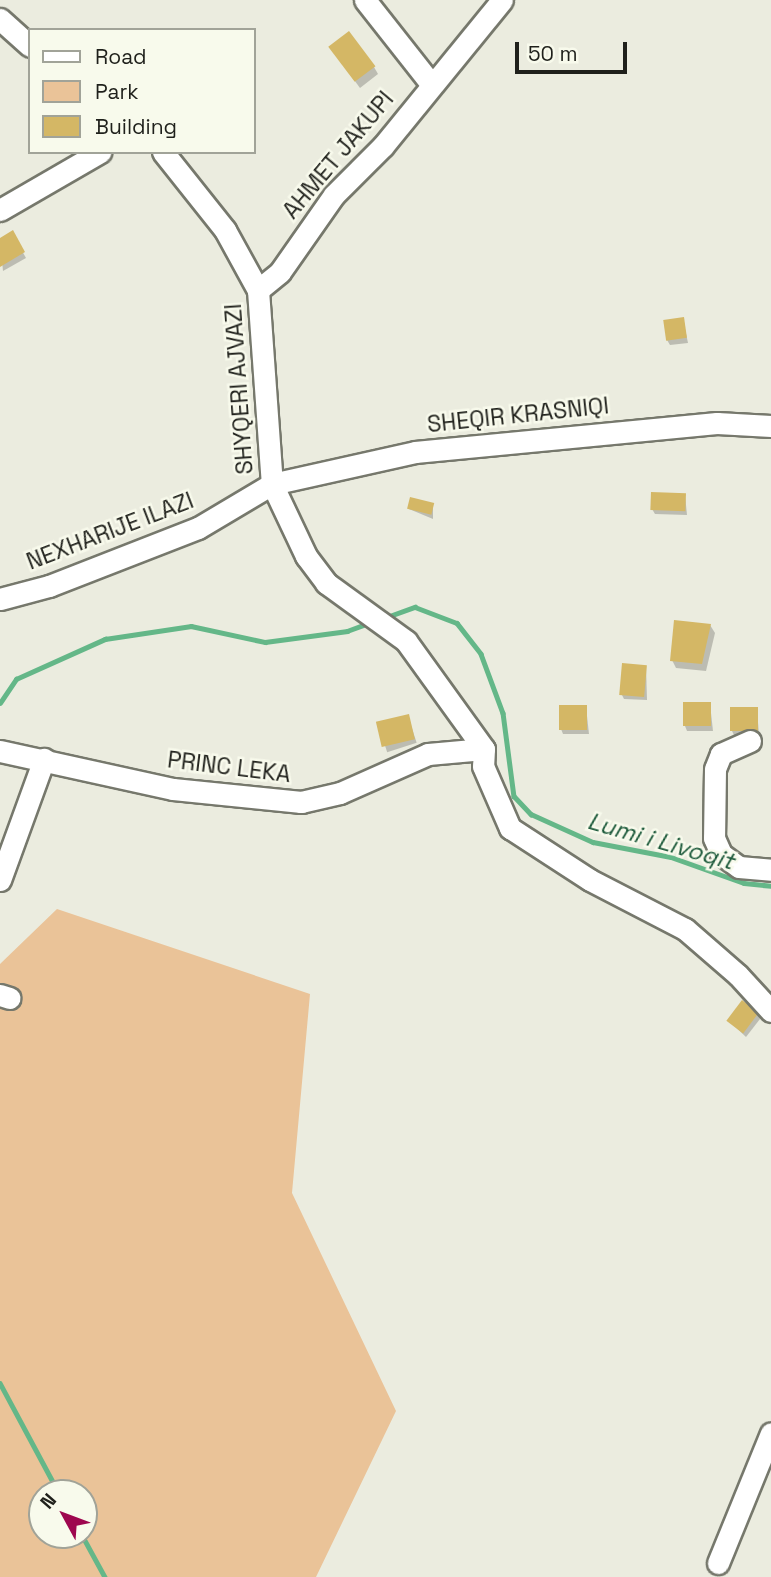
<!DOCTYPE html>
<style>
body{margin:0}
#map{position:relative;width:771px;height:1577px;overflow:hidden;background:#ebecdf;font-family:"Space Grotesk",sans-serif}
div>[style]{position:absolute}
.green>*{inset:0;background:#eac398}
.shadow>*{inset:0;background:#0003;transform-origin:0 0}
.stream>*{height:4.5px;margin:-2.25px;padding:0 2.25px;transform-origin:2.25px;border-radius:2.25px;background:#64b788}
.building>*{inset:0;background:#d4b765;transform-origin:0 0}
.roads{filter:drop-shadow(2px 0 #76786c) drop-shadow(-2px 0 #76786c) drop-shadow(0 2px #76786c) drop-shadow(0 -2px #76786c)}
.minor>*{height:21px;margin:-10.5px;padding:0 10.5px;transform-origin:10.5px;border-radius:10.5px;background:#fff}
span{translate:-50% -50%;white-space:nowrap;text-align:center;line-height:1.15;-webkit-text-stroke:5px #f8faec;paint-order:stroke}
.street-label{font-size:23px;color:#1f201b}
.water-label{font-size:24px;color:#1d5a3b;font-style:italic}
.legend{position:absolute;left:28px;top:28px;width:228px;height:126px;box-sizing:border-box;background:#f8faec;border:2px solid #a1a398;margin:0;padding:9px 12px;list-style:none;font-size:21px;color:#1f201b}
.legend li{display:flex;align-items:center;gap:14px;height:35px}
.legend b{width:35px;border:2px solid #a1a398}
.north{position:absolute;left:28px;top:1479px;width:70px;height:70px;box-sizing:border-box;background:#f8faec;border:2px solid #a1a398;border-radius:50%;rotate:311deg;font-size:19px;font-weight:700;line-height:28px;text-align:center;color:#1f201b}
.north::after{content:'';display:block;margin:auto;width:24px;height:32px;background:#9e074f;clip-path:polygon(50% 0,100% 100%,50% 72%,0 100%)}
.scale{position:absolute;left:515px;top:42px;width:112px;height:32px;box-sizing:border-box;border:4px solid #1f201b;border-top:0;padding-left:9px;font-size:21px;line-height:24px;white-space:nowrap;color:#1f201b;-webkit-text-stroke:5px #f8faec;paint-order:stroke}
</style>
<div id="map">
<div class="green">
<div style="clip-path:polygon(evenodd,57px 909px,310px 994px,292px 1193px,396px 1411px,316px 1577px,0 1577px,0 964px,57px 909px,42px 1493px,84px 1493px,84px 1535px,42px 1535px,42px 1493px)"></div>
</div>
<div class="shadow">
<div style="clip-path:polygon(335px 54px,374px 67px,378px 74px,360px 88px)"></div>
<div style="clip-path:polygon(12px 233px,26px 258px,3px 271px,0 240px)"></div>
<div style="clip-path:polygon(683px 319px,688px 343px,670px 345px,667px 340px)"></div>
<div style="clip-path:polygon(685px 495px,687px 515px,655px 514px,652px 509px)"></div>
<div style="clip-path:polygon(433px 505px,433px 519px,409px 509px)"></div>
<div style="clip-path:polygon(710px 625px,715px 633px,706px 671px,676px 668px,672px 660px)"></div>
<div style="clip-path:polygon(646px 666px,647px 700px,624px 699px,622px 695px)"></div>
<div style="clip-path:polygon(710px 704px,713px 731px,687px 731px,685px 726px)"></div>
<div style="clip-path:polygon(586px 707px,589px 734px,563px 734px,561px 729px)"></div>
<div style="clip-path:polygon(757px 709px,759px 735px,734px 735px,732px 731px)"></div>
<div style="left:408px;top:716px;width:28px;height:31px;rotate:72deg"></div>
<div style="clip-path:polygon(758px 1014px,760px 1019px,746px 1037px,728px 1020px)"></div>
</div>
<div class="stream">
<div style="left:384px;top:618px;width:33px;rotate:-20deg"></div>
<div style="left:415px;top:607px;width:45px;rotate:20.9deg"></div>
<div style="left:457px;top:623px;width:39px;rotate:52deg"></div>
<div style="left:481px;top:654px;width:63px;rotate:69.6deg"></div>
<div style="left:503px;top:713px;width:84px;rotate:82.5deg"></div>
<div style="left:514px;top:796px;width:25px;rotate:47deg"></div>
<div style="left:531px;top:814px;width:68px;rotate:24.3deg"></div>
<div style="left:593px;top:842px;width:79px;rotate:10.9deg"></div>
<div style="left:671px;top:857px;width:77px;rotate:19.6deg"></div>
<div style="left:744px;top:883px;width:27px;rotate:6deg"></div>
<div style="left:0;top:703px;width:29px;rotate:-56deg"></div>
<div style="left:16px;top:679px;width:98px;rotate:-24.2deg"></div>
<div style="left:105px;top:639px;width:87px;rotate:-8.6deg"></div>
<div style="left:191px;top:626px;width:76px;rotate:12.2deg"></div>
<div style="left:265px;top:642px;width:83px;rotate:-7.6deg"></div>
<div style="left:347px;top:631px;width:23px;rotate:-20deg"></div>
<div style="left:0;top:1383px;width:125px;rotate:61.8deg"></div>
<div style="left:82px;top:1535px;width:48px;rotate:61.3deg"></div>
</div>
<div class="building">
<div style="left:349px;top:31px;width:44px;height:26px;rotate:53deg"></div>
<div style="clip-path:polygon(13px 230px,25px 252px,0 267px,0 238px)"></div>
<div style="left:684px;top:317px;width:21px;height:21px;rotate:82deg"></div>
<div style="left:651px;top:492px;width:35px;height:18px;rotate:2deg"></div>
<div style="left:410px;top:497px;width:25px;height:12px;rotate:14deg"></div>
<div style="clip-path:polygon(674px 620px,711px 624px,702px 664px,670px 661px)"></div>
<div style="left:622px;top:663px;width:25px;height:32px;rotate:5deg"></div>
<div style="left:683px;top:702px;width:28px;height:24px"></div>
<div style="left:559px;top:705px;width:28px;height:25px"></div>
<div style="left:730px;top:707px;width:28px;height:24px"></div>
<div style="left:409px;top:714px;width:26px;height:34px;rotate:77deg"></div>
<div style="left:742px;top:1000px;width:21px;height:26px;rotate:37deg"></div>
</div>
<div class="roads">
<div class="minor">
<div style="left:365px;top:0;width:107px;rotate:51.8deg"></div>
<div style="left:0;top:19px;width:40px;rotate:42deg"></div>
<div style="left:163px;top:152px;width:100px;rotate:51.5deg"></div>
<div style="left:225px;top:230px;width:68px;rotate:61.2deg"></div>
<div style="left:258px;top:290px;width:195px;rotate:85.9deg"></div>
<div style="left:272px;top:484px;width:80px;rotate:64.7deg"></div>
<div style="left:306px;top:556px;width:34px;rotate:53deg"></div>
<div style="left:326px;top:583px;width:99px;rotate:35.9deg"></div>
<div style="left:406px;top:641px;width:133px;rotate:54.2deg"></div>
<div style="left:484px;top:749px;width:17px;rotate:93deg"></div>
<div style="left:483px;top:766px;width:68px;rotate:66.5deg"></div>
<div style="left:510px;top:828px;width:95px;rotate:33deg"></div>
<div style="left:590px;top:880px;width:107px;rotate:27.3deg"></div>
<div style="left:685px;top:929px;width:70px;rotate:41deg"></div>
<div style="left:738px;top:975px;width:49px;rotate:47.5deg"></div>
<div style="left:0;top:210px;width:116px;rotate:-30.1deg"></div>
<div style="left:258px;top:290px;width:28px;rotate:-39deg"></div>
<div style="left:280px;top:272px;width:94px;rotate:-55deg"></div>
<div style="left:334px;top:195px;width:69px;rotate:-45deg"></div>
<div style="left:383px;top:146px;width:188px;rotate:-50.8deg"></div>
<div style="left:0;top:599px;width:51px;rotate:-14.9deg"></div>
<div style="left:49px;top:586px;width:160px;rotate:-21.3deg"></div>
<div style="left:198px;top:528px;width:86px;rotate:-30.7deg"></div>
<div style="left:272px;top:484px;width:147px;rotate:-12.6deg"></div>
<div style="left:415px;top:452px;width:303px;rotate:-5.5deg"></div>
<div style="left:717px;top:423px;width:54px;rotate:3.2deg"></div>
<div style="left:750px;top:741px;width:32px;rotate:156deg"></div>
<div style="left:721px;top:754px;width:16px;rotate:112deg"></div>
<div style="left:715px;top:769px;width:69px;rotate:90.8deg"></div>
<div style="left:714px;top:838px;width:17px;rotate:66deg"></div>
<div style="left:721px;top:854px;width:22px;rotate:36deg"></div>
<div style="left:739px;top:867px;width:32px;rotate:5deg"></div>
<div style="left:0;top:751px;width:177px;rotate:12.4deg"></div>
<div style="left:173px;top:789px;width:129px;rotate:5.8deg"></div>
<div style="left:301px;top:802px;width:40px;rotate:-13deg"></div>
<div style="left:340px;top:793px;width:96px;rotate:-23.9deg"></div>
<div style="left:428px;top:754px;width:56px;rotate:-5.1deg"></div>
<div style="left:0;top:880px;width:129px;rotate:-70deg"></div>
<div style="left:0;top:995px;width:10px;rotate:17deg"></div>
<div style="left:718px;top:1563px;width:140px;rotate:-67.8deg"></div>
</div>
</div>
<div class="street-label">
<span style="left:338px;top:155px;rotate:-50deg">AHMET JAKUPI</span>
<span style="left:239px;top:389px;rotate:-94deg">SHYQERI AJVAZI</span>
<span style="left:518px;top:415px;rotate:-6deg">SHEQIR KRASNIQI</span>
<span style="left:110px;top:531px;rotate:-21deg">NEXHARIJE ILAZI</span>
<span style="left:229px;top:767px;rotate:7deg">PRINC LEKA</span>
</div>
<div class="water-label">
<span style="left:661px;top:841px;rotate:16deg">Lumi i Livoqit</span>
</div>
<ul class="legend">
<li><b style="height:9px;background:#fff"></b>Road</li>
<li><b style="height:19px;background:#eac398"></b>Park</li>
<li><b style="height:19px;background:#d4b765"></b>Building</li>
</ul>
<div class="north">N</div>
<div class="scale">50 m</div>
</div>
